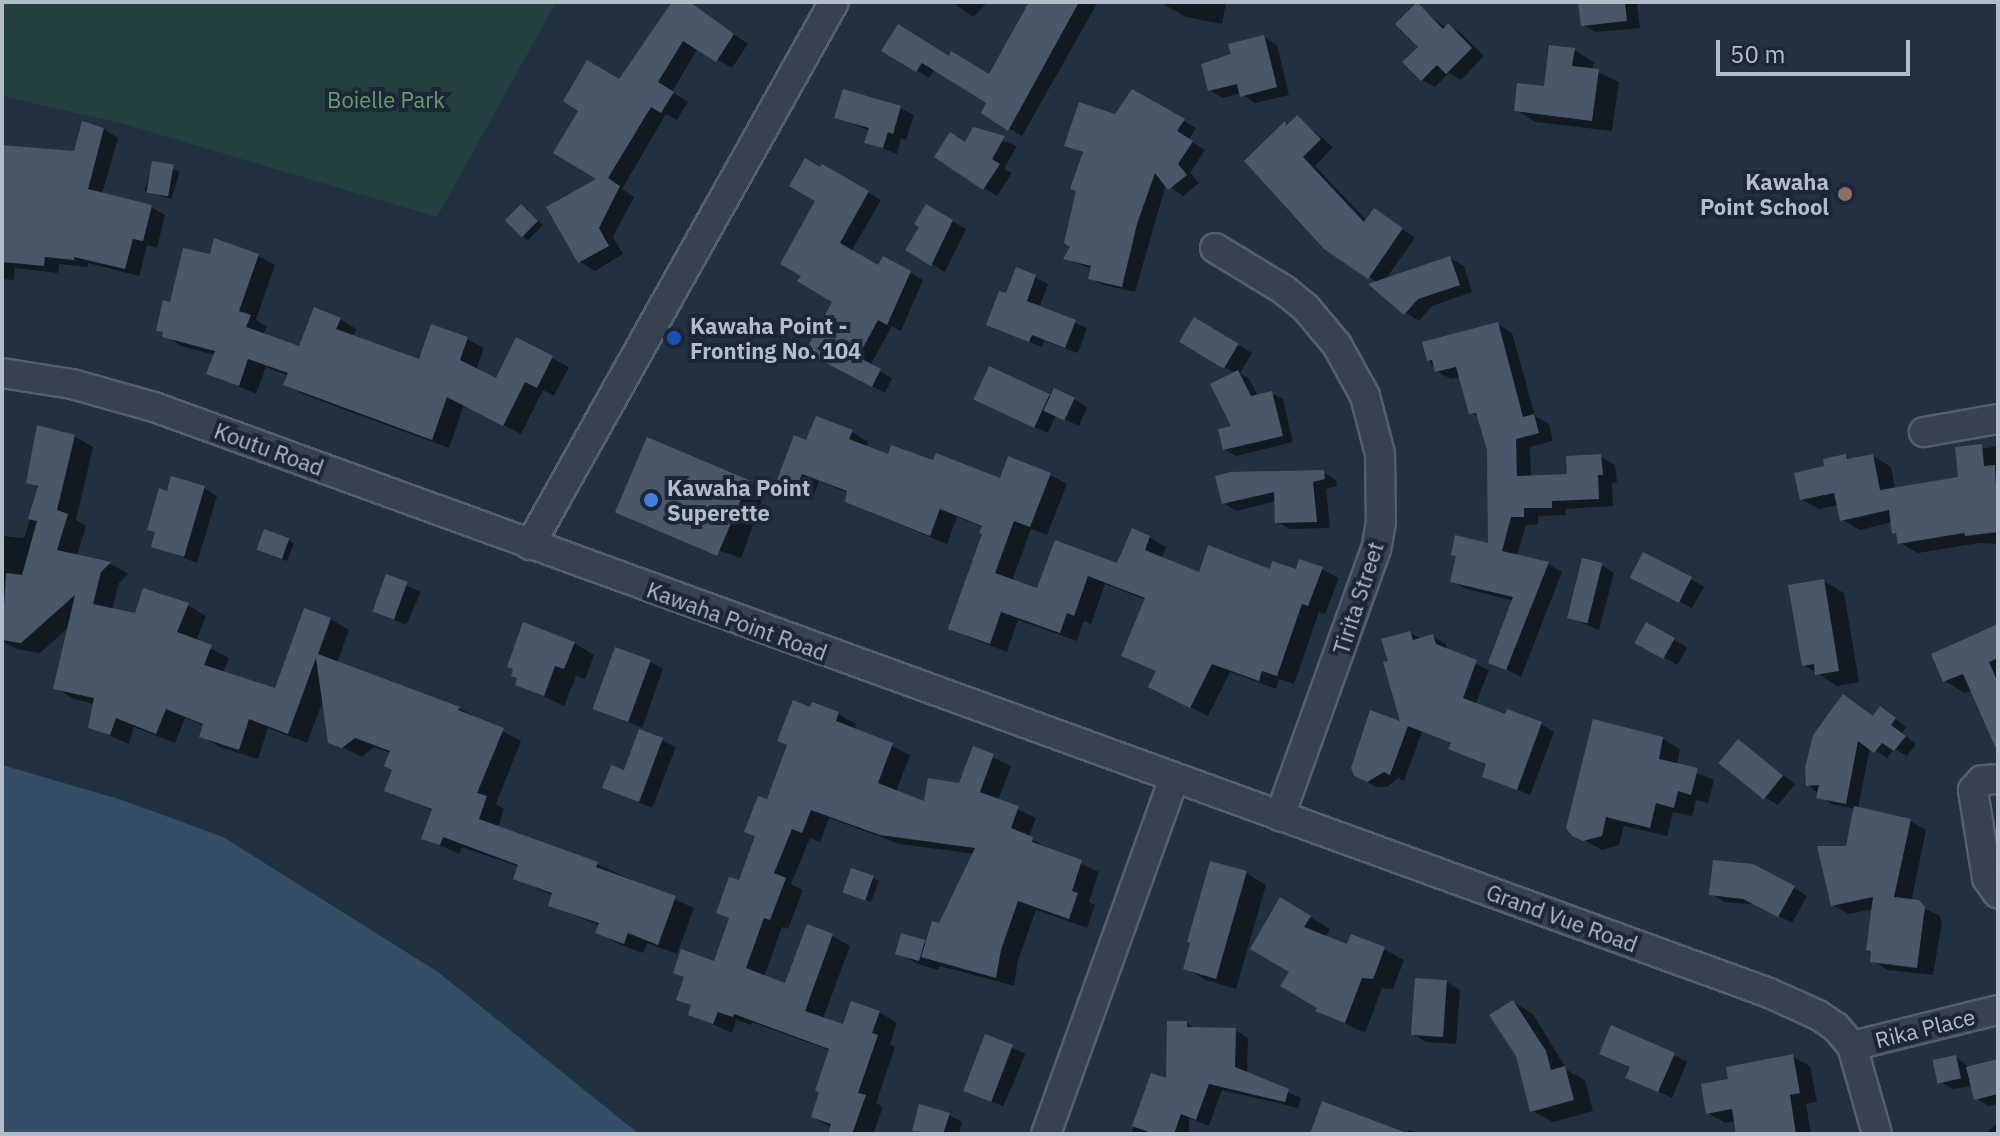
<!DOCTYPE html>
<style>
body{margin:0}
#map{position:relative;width:2000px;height:1136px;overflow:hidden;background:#22313f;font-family:"IBM Plex Sans",sans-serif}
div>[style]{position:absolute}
.green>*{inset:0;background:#243f40}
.water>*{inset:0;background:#354e67}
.shadow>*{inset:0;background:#0007;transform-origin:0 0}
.building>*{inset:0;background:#485868;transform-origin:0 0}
.roads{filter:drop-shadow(2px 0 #54606d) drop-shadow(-2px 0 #54606d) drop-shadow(0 2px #54606d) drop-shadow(0 -2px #54606d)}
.minor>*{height:28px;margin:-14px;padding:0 14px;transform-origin:14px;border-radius:14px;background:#36424f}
.dots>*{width:22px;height:22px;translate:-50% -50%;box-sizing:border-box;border:4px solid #1b2734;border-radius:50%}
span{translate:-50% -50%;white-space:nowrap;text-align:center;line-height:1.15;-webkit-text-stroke:8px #1b2734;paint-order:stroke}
.park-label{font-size:22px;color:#689c6f}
.poi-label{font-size:22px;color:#b2bdca;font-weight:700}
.right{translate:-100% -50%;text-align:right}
.left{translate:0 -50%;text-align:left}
.street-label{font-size:22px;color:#b2bdca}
.frame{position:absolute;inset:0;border:4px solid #b2bdca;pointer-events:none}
.scale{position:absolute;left:1716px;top:40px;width:194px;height:36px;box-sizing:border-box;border:4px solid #b2bdca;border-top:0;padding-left:10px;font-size:24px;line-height:28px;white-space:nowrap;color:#b2bdca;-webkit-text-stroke:6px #1b2734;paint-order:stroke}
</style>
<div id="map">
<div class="green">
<div style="clip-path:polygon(2px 2px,556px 2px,437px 217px,124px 124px,2px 96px)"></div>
</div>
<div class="water">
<div style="clip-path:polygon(2px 765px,122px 800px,223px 837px,438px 972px,639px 1134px,2px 1134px)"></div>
</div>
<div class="shadow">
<div style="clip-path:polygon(674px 2px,687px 2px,748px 44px,732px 68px,698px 48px,672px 92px,688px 102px,677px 120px,666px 114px,622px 189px,634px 197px,613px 237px,623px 254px,595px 271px,580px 262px,549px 208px,599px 179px,620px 82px)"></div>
<div style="clip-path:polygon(952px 2px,988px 2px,973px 17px)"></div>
<div style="clip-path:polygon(1044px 2px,1098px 2px,1022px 136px,983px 113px,989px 102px,935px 69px,929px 78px,884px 50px,950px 58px,990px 77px)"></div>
<div style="clip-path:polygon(1166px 2px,1226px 2px,1222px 24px,1186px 17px,1165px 5px)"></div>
<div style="clip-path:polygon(1580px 2px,1643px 2px,1637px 3px,1640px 28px,1596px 32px,1583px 25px)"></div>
<div style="clip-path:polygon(1417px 5px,1446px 28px,1448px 26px,1461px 33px,1484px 56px,1461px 80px,1449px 73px,1435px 87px,1422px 80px)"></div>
<div style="clip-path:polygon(1264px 37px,1277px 45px,1289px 95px,1255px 103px,1241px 93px,1223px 98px,1209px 90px,1233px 55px)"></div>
<div style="clip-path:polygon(1574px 50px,1594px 62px,1593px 70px,1619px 82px,1612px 131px,1536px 122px,1516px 110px,1546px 88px)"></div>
<div style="clip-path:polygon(1132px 91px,1196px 128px,1189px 140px,1205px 150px,1190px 173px,1199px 183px,1183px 196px,1166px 184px,1135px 292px,1103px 285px,1090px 278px,1092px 269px,1066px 259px,1073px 247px,1085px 154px,1067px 145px,1115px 117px)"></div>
<div style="clip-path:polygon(900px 108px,914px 115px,906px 140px,901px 138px,897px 154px,867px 142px,870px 131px,837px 117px)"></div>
<div style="clip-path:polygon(1297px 117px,1333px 147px,1315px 166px,1367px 221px,1387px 218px,1415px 238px,1385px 280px,1450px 258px,1464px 266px,1472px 292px,1432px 306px,1419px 321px,1406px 313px,1378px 283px,1325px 247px,1285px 124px,1289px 126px)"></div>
<div style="clip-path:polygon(104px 129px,118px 138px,102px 194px,151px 207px,165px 215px,157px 248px,147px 245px,139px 276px,88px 263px,88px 267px,59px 264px,58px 273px,15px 268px,14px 280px,2px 279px,2px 147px,75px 153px)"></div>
<div style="clip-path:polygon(974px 130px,1017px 146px,1004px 169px,1012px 173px,997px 196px,984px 188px,966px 144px)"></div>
<div style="left:153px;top:163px;width:28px;height:29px;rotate:17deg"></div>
<div style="clip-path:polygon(823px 166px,881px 200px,851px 252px,879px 268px,884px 258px,923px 280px,901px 331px,892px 326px,870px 366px,892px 378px,885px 393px,820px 359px,835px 301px,803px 275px)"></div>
<div style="clip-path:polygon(521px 206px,543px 225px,528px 240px,522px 236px)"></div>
<div style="clip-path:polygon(927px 206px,966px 229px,945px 272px,908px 249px,922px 227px)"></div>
<div style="clip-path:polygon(211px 256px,258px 256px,275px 265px,256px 320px,267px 327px,263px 335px,300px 348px,340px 319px,356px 329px,353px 337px,421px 362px,467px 339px,484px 348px,476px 370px,496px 380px,517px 340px,569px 367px,554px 396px,543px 390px,521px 434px,464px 405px,449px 448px,302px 394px,286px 384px,289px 376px,266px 367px,256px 394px,209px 373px,215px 355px,181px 346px,158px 330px,171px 304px)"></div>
<div style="clip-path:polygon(1035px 277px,1048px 284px,1039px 308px,1087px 328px,1078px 353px,1044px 341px,1042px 347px,988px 324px,1008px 296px)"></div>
<div style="clip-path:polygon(1195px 319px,1252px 353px,1240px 373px,1249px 379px,1258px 396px,1271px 393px,1283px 399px,1293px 442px,1236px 456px,1224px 449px,1234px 427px,1235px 373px,1182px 342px)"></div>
<div style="clip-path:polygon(1498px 324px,1512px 333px,1535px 416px,1549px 424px,1553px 441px,1530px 447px,1531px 477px,1569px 476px,1600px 456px,1615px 465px,1617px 482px,1612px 483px,1613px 506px,1566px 509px,1566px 515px,1538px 516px,1538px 524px,1526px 525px,1517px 556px,1548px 564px,1562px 572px,1521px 677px,1491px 662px,1514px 601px,1467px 589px,1452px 581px,1491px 545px,1489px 450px,1480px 418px,1471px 413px,1461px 377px,1451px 379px,1436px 371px,1429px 360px)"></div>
<div style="clip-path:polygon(990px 369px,1052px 397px,1074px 399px,1087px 407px,1079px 426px,1056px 415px,1048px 433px,990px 407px)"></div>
<div style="clip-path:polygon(852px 432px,868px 442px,866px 448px,889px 456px,934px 463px,1001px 480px,1050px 475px,1067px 484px,1047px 535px,1031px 529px,1012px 581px,1039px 590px,1119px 566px,1149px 537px,1166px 547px,1161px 559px,1200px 574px,1322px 569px,1339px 578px,1325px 614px,1319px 612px,1294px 684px,1279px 679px,1276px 689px,1230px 672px,1208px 716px,1167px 696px,1158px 672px,1123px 655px,1146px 600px,1105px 584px,1091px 624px,1084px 621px,1077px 641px,1018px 620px,1007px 652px,968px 637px,951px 628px,985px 533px,983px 527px,957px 517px,947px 544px,862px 509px,846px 500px,848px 493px,819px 481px,814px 495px,779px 479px,807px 443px)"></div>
<div style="clip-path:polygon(74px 436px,93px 447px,76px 520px,86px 526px,77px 556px,111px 564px,128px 574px,119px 583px,112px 610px,136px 616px,188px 605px,206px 616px,196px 641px,229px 658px,223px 673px,277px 690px,330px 619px,349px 630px,337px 663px,459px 708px,521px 741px,496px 804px,504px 809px,498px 828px,597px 864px,694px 908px,677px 954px,647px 943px,643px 953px,616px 943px,598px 932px,600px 926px,550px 905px,553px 896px,515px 878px,519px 867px,462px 847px,459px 854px,424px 838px,433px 811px,387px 790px,394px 770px,391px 753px,374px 747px,362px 757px,330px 741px,324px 698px,307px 743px,268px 728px,258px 759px,220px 747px,201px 736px,205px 726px,185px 718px,175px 743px,134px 727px,129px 744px,90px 727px,95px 704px,74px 699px,55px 688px,69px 627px,40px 653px,16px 649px,2px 641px,2px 536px,24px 538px,40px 489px,29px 482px)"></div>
<div style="clip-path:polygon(1998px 446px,1998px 544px,1980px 543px,1918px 553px,1900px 543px,1893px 522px,1860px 530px,1841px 519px,1839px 505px,1819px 509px,1801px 499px,1827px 468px,1845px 456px,1852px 460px,1873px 456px,1891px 467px,1895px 489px,1960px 479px,1982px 449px)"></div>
<div style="clip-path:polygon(1323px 472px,1336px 480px,1337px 486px,1326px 489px,1330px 528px,1290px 529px,1277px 522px,1276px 501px,1237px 511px,1223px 503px)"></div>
<div style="clip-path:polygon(748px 482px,765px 492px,741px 558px,639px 523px,621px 513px)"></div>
<div style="clip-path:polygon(204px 488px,217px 496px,197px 563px,153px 546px,157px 533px,149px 529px,168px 493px)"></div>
<div style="clip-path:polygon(288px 540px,294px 543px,287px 561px,265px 553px)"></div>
<div style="clip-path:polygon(1601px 565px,1614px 573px,1599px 630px,1568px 617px)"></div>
<div style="left:387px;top:577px;width:37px;height:36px;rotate:24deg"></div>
<div style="clip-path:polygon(1691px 579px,1704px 587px,1692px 608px,1645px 584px)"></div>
<div style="clip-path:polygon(1823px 581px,1844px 593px,1859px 682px,1837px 686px,1804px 665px)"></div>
<div style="left:1647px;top:625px;width:46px;height:20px;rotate:29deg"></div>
<div style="clip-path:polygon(1998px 628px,1998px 728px,1972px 690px,1965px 693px,1945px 681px)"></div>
<div style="clip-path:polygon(1410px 633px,1422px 639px,1432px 636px,1446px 644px,1448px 651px,1489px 670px,1475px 705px,1506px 717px,1541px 724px,1554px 732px,1530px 795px,1484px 776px,1488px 765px,1451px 748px,1453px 744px,1422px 732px,1404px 781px,1398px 778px,1387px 787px,1377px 787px,1363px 780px,1403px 725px,1390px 662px)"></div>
<div style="clip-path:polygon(574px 643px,594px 655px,585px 679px,576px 676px,564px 706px,517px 684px)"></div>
<div style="clip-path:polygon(650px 662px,663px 669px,642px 728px,595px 708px)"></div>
<div style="clip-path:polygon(813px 705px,838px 714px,856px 724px,855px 728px,910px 755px,896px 792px,926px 804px,961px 785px,974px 749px,1011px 766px,998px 800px,1036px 818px,1029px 837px,1050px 850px,1099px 872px,1089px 902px,1095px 905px,1087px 928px,1036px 910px,1018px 960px,1014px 986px,940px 966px,938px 970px,918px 964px,897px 953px,927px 943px,940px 925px,975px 854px,900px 844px,829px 818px,820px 842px,810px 838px,791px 884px,803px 890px,788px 929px,782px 927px,764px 977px,786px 986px,832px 936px,850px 946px,823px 1019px,844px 1027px,879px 1012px,897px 1023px,890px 1044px,895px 1047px,876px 1103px,883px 1107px,873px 1134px,830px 1134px,832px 1128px,813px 1117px,831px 1051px,752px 1022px,751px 1025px,736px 1020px,732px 1033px,690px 1014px,693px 1007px,678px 999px,715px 964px,768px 802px)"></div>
<div style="clip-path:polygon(1892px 716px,1906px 727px,1902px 733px,1916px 744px,1907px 756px,1894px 749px,1887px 758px,1870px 747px,1858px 809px,1910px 821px,1926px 830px,1911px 903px,1939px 915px,1942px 922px,1933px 975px,1888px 970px,1872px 961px,1873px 909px,1849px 914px,1832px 905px,1856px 809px,1831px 804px,1808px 785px,1874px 717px)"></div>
<div style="clip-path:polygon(641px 731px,676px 747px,652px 808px,604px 787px,625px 773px)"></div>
<div style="clip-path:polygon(1663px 739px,1680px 749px,1677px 765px,1714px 780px,1708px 803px,1696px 800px,1692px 816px,1673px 812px,1667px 836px,1624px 826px,1619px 845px,1602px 850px,1573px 834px)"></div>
<div style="clip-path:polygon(1739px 742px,1795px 784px,1778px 805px,1764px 797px)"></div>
<div style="clip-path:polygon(1246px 873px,1266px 885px,1236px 989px,1206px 980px,1186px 968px)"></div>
<div style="clip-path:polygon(873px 878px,879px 881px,871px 902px,850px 894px)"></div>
<div style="clip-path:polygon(1794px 888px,1807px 896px,1792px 923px,1758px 905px,1725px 902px,1711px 894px)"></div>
<div style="clip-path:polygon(1281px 900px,1330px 929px,1325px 938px,1348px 946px,1384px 949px,1404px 960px,1393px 989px,1382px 988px,1365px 1033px,1318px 1010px,1291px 971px)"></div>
<div style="clip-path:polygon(1447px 982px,1460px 990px,1456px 1044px,1426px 1042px,1413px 1034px)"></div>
<div style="clip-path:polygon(1513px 1002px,1533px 1014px,1567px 1070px,1585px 1080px,1593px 1111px,1553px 1122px,1532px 1111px)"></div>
<div style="clip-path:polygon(1186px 1023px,1197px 1030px,1235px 1030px,1248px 1038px,1247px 1073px,1301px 1098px,1298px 1108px,1222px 1090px,1209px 1126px,1189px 1118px,1189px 1134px,1131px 1134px,1152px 1075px,1168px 1081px)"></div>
<div style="left:986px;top:1037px;width:43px;height:57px;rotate:23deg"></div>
<div style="clip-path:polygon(1602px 1053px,1674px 1055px,1687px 1062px,1672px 1098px,1628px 1078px,1631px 1068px)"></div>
<div style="clip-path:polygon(1793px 1057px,1810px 1066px,1817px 1102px,1806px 1104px,1811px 1134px,1738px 1134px,1736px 1121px,1725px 1123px,1708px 1113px,1730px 1081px)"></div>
<div style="clip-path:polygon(1956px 1057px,1970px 1068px,1998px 1063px,1998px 1104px,1989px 1106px,1975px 1098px,1972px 1086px,1953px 1089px,1939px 1081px)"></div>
<div style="clip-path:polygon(949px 1115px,962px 1122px,959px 1134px,922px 1134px,914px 1130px)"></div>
<div style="clip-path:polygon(1998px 1123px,1998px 1134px,1985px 1134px)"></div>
<div style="clip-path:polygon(1408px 1130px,1427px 1134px,1408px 1134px)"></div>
</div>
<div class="building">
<div style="clip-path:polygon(672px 2px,690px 2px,734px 34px,716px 62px,683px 41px,658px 82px,674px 92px,661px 113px,651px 107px,608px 178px,620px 186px,599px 228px,609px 246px,578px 263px,546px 207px,596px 179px,553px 153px,578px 111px,563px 101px,587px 60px,619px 79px)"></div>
<div style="clip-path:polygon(1029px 2px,1079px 2px,1008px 131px,981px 113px,986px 103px,922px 63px,916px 72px,881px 51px,898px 24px,949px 56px,951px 51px,989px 74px)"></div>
<div style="clip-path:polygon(1417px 2px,1443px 29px,1448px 23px,1472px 48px,1446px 74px,1437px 65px,1421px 81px,1402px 62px,1418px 47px,1395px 24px)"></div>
<div style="clip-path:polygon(1578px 2px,1625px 2px,1627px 21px,1581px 26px)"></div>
<div style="clip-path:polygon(1264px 35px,1277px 87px,1240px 97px,1237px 84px,1208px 91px,1201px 64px,1231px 54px,1228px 44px)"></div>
<div style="clip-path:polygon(1549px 45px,1575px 48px,1572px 66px,1599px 69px,1592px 121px,1514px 111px,1517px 83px,1544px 86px)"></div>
<div style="clip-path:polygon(843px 89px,901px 106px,893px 134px,888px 132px,883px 148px,864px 143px,869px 128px,834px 118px)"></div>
<div style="clip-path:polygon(1132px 89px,1185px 119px,1177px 131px,1193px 141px,1178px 164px,1187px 175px,1168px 190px,1155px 173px,1137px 224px,1122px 287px,1088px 279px,1091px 266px,1063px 259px,1070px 247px,1064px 243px,1076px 191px,1070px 189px,1083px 152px,1064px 146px,1079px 102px,1115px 114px)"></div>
<div style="clip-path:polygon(1297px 115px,1321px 139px,1303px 157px,1364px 222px,1374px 208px,1403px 228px,1368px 279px,1324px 249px,1244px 161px,1285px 121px,1286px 126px)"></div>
<div style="clip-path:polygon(82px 121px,104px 128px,88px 189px,152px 205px,143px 241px,133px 239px,125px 269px,74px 257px,74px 260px,45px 257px,44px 266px,2px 262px,2px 145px,74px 151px)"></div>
<div style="clip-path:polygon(973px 127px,1005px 136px,992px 159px,1000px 164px,983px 190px,934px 157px,950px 132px,965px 142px)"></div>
<div style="clip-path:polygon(805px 158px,820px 167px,822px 164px,869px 191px,840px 243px,878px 265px,883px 256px,911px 271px,887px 325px,878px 320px,858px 357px,881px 369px,872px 387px,805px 352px,832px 302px,797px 281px,801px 276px,780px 264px,815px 201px,789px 186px)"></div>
<div style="left:152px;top:161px;width:22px;height:32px;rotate:10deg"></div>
<div style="left:521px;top:204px;width:24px;height:23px;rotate:45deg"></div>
<div style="clip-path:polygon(926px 204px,953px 220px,931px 266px,905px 250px,919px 227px,914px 224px)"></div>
<div style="clip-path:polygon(214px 238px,259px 254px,239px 311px,251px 315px,246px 327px,299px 346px,314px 307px,341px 318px,336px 329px,419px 359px,431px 324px,468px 337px,460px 360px,496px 378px,516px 337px,553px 356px,537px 388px,525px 382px,503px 426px,447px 397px,432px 440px,283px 385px,288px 373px,248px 359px,239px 386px,206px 374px,215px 351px,162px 337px,163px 332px,156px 331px,163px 300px,170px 302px,183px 248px,210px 254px)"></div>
<div style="clip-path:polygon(1450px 256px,1460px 285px,1418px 299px,1404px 315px,1368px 284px)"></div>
<div style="clip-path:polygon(1016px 267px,1036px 275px,1027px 301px,1076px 320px,1065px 348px,1032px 335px,1029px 342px,986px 325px,999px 291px,1006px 293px)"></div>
<div style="left:1194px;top:317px;width:52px;height:29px;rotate:31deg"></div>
<div style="clip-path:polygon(1498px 322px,1523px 417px,1534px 414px,1539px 433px,1516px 439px,1517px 476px,1567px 474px,1566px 456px,1601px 454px,1603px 475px,1598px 475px,1599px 499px,1552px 501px,1552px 508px,1524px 508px,1524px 517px,1511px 517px,1502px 551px,1549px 562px,1506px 670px,1488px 663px,1513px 597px,1450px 582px,1456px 556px,1451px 555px,1455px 535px,1488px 543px,1487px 450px,1476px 413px,1469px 414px,1456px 367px,1435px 372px,1432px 360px,1427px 361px,1422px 342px)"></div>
<div style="left:989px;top:366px;width:67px;height:37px;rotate:25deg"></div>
<div style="clip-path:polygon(1238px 370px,1251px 396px,1272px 391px,1283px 436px,1223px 450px,1218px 429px,1231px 426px,1210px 384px)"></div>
<div style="left:1054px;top:388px;width:23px;height:25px;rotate:25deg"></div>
<div style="clip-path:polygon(816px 416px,853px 430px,849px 439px,888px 454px,891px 445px,933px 460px,936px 453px,1000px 478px,1008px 456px,1051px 473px,1030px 527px,1014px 521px,995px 573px,1037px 588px,1055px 540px,1117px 563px,1132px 528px,1150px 536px,1145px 550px,1199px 572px,1208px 545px,1270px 569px,1272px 561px,1296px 569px,1299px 559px,1323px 567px,1308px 606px,1302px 604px,1277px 676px,1262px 671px,1259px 681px,1212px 664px,1190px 708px,1148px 687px,1156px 671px,1121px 656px,1145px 598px,1088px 576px,1074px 616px,1067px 613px,1060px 633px,1001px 612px,990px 644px,948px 629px,982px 534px,979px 533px,982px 526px,940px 509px,930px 536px,845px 502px,847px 491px,802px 474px,797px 487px,777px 480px,794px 435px,806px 440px)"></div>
<div style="clip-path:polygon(37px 425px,75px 435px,57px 510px,68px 514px,57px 550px,111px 562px,101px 572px,93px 604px,135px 613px,143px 588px,189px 603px,177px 632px,212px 645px,204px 665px,275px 688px,304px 608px,331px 618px,318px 654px,460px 707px,458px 710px,504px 728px,477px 793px,487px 796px,479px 819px,598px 862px,596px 867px,676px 896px,658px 945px,628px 933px,624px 944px,595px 933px,599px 923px,548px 906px,552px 893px,513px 879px,518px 865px,443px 837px,440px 845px,421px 839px,432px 809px,384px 791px,392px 770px,384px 766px,390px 751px,355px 738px,342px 748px,328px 743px,316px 658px,288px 734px,249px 719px,239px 750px,199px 737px,203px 724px,166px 709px,156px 734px,116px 718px,110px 735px,88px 728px,94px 698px,53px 689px,75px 595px,21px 643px,2px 640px,6px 573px,22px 575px,37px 521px,28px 519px,38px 486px,26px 483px)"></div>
<div style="left:647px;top:437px;width:111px;height:82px;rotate:23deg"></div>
<div style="clip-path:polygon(1982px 444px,1984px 466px,1995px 465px,1998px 532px,1965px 536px,1964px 533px,1898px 544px,1896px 533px,1892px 534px,1889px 510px,1840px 521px,1834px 493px,1800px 500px,1794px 473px,1824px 466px,1823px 459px,1846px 454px,1847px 459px,1873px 454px,1880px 490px,1958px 477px,1955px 447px)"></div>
<div style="clip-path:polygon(1324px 470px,1325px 479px,1313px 482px,1317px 522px,1275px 523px,1274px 492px,1222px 504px,1215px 476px,1230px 472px)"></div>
<div style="clip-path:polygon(171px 476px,205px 486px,184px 557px,151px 547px,155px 532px,147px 530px,159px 488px,167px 491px)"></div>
<div style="left:264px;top:529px;width:27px;height:22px;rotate:20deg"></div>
<div style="left:1643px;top:552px;width:55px;height:29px;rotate:27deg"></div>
<div style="left:1582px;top:558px;width:21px;height:62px;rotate:14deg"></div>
<div style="left:386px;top:574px;width:23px;height:40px;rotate:20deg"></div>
<div style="clip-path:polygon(1824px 579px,1839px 671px,1815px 675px,1814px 664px,1802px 666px,1788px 585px)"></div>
<div style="clip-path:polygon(523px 622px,575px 642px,564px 669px,555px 666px,544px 696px,515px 685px,517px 678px,511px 676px,513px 669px,507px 667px)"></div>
<div style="left:1646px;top:622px;width:33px;height:24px;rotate:29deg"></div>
<div style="clip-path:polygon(1998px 624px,1998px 658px,1989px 662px,1998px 683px,1998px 753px,1963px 674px,1943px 682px,1931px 654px)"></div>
<div style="clip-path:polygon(1410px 631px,1413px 640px,1433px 634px,1436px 644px,1477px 660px,1463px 698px,1505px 714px,1507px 709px,1542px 722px,1517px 790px,1482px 777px,1486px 764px,1448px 749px,1451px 743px,1408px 726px,1390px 775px,1384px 772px,1367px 782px,1354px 776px,1351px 768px,1370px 710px,1400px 721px,1383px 662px,1388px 661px,1381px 639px)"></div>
<div style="left:615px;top:647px;width:38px;height:66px;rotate:20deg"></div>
<div style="clip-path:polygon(1843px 694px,1873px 716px,1880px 706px,1896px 718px,1891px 725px,1906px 736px,1894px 751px,1882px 743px,1874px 753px,1858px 741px,1846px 804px,1816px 798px,1819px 785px,1806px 786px,1805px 768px,1813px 735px)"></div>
<div style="clip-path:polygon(793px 700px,810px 707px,812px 702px,839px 712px,836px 721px,893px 743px,878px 783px,924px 801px,928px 778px,959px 783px,973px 746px,994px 754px,980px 792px,1019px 806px,1011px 828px,1033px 837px,1032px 842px,1082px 860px,1072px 891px,1078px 893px,1069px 919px,1018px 901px,1001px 950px,996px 978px,921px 957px,932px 921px,939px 923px,975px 848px,880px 835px,811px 810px,802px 833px,792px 829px,774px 873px,786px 878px,770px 920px,764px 918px,746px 968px,785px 983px,807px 924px,833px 934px,805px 1011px,843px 1024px,851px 1001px,880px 1011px,872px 1033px,878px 1035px,858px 1093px,866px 1095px,852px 1134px,828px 1134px,831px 1124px,811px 1117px,819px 1092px,815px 1091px,829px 1049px,734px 1014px,733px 1017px,718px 1012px,713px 1024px,688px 1015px,691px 1005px,676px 1000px,684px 977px,673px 973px,681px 949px,714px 961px,729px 918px,716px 913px,729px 877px,739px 880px,755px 836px,744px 832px,758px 796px,767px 799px,787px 745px,777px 741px)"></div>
<div style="clip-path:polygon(1593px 719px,1663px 737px,1659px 759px,1698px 768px,1691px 795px,1678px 791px,1674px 808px,1656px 803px,1650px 828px,1606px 817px,1602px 836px,1583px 841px,1572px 836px,1566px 828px)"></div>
<div style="clip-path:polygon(639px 729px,663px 738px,639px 802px,602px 788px,611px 765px,624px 770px)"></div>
<div style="left:1738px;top:739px;width:58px;height:31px;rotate:39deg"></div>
<div style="clip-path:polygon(1854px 806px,1911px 819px,1894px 897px,1919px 900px,1925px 907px,1917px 968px,1870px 962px,1871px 951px,1866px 950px,1873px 897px,1831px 906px,1817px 846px,1846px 846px)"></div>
<div style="clip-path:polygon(1713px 860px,1753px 864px,1795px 886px,1778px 917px,1743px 899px,1709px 895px)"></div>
<div style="clip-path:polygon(1210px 861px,1247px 871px,1216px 979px,1183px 969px,1190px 943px,1187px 942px)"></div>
<div style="left:851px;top:868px;width:24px;height:26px;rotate:19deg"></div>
<div style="clip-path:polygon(1280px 897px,1311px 916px,1304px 927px,1347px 944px,1351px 934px,1385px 947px,1373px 979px,1362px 978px,1345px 1023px,1315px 1011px,1317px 1008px,1280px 986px,1289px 972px,1250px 949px)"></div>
<div style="left:901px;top:933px;width:25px;height:22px;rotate:16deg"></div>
<div style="left:1415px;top:978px;width:32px;height:57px;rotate:4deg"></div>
<div style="clip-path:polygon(1513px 1000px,1546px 1051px,1551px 1070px,1565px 1066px,1574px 1100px,1530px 1112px,1516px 1056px,1489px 1015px)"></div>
<div style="clip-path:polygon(1167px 1021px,1187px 1021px,1187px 1027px,1236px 1028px,1235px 1067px,1289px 1089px,1285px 1102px,1209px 1084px,1196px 1120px,1181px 1114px,1174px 1134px,1154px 1134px,1132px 1126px,1151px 1073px,1166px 1078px)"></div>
<div style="clip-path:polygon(1611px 1025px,1675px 1053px,1658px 1092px,1625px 1078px,1630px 1067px,1599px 1054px)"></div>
<div style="left:985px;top:1034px;width:30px;height:61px;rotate:21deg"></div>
<div style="clip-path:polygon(1793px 1054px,1800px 1093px,1790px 1095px,1796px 1134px,1736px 1134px,1732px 1109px,1706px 1114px,1701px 1084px,1728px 1079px,1726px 1067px)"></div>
<div style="left:1956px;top:1055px;width:24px;height:24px;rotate:78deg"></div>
<div style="clip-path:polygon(1998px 1059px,1998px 1094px,1974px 1100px,1966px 1067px)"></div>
<div style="clip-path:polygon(1322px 1101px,1404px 1132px,1404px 1134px,1310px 1134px)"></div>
<div style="clip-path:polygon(919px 1104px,950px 1113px,943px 1134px,912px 1131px)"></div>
</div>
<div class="roads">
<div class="minor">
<div style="left:1215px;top:248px;width:81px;rotate:31.3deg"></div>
<div style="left:1284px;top:290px;width:28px;rotate:39deg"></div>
<div style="left:1306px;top:308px;width:48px;rotate:50deg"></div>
<div style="left:1337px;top:345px;width:58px;rotate:61.2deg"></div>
<div style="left:1365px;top:396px;width:60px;rotate:75.5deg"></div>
<div style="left:1380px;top:454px;width:68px;rotate:89.2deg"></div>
<div style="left:1381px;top:522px;width:27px;rotate:100deg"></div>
<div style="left:1376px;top:549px;width:284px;rotate:109.8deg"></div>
<div style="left:2px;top:373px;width:71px;rotate:8.9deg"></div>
<div style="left:72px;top:384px;width:85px;rotate:15.7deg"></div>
<div style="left:154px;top:407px;width:1718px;rotate:19.94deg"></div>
<div style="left:1769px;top:993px;width:54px;rotate:24.2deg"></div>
<div style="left:1818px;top:1015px;width:22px;rotate:34deg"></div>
<div style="left:1836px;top:1027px;width:25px;rotate:50deg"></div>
<div style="left:1852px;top:1046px;width:91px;rotate:74.1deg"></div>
<div style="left:1924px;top:432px;width:75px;rotate:-10deg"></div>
<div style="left:530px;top:545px;width:622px;rotate:-60.76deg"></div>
<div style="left:1998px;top:779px;width:16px;rotate:176deg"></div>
<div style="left:1982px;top:780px;width:13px;rotate:132deg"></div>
<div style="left:1973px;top:790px;width:89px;rotate:81deg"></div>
<div style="left:1987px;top:878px;width:19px;rotate:55deg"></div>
<div style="left:1852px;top:1046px;width:150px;rotate:-13.9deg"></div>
<div style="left:1046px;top:1134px;width:377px;rotate:-70.2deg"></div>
</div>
</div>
<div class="dots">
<div style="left:1845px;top:194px;background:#8d6e63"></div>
<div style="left:674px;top:338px;background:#1a4fb4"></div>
<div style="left:651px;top:500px;background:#3f7fe0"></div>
</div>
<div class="park-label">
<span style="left:386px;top:100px">Boielle Park</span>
</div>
<div class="poi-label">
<span class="right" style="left:1829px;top:194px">Kawaha<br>Point School</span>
<span class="left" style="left:690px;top:338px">Kawaha Point -<br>Fronting No. 104</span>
<span class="left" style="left:667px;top:500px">Kawaha Point<br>Superette</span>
</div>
<div class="street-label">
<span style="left:269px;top:449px;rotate:20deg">Koutu Road</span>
<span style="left:1358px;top:598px;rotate:-72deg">Tirita Street</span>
<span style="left:737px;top:621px;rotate:20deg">Kawaha Point Road</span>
<span style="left:1562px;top:918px;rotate:20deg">Grand Vue Road</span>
<span style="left:1925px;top:1028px;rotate:-14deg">Rika Place</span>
</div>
<div class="frame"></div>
<div class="scale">50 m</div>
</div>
